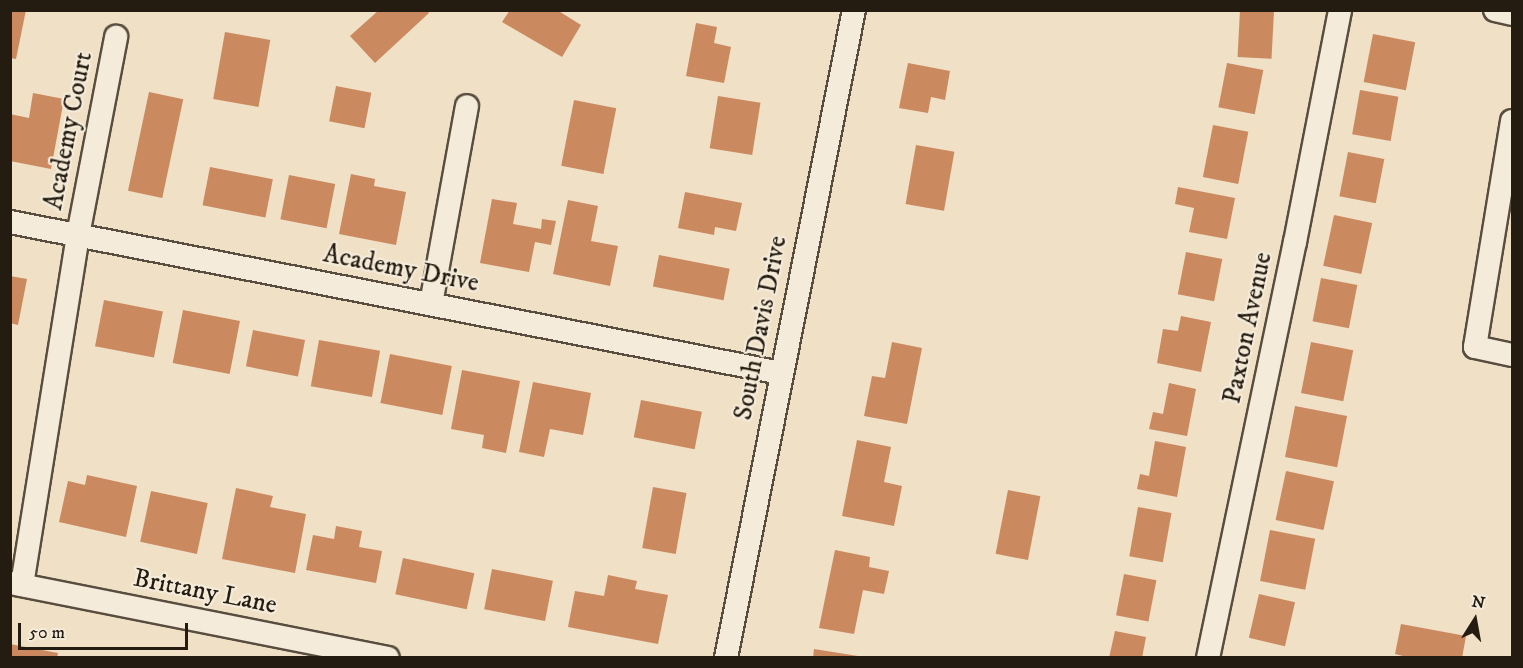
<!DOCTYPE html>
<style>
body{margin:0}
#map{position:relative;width:1523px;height:668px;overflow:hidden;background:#efe0c6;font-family:"IM FELL DW Pica",serif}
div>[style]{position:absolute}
.building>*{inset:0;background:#cb895f;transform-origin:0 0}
.roads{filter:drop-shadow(2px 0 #584d3e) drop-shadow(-2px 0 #584d3e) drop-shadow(0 2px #584d3e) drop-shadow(0 -2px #584d3e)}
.minor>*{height:22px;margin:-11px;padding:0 11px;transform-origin:11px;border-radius:11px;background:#f5ebda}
span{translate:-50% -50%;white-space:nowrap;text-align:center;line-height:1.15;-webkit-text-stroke:4.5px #f5ebda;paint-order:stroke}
.street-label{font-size:26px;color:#251c11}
.frame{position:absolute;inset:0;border:12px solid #251c11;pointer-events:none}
.north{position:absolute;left:1445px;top:590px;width:60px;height:60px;-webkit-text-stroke:4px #f5ebda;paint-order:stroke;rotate:11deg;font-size:16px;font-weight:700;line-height:24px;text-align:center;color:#251c11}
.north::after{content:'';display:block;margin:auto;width:21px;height:27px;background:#251c11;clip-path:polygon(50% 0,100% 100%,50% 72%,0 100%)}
.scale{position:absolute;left:18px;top:623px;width:170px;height:27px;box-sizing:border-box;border:3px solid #251c11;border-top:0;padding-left:8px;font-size:18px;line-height:21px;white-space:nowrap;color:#251c11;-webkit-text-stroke:4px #f5ebda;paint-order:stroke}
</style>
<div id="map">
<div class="building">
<div style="clip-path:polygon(10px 10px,26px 10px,16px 59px,10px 58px)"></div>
<div style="clip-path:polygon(379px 10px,427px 10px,429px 13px,375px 63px,350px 36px)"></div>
<div style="clip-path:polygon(510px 10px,557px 10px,581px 25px,562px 57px,502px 22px)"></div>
<div style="left:1240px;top:10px;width:34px;height:47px;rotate:3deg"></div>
<div style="clip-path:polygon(696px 23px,717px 27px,714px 43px,731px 47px,724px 83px,686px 76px)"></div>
<div style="left:225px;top:32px;width:46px;height:68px;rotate:10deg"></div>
<div style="left:1373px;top:34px;width:43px;height:49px;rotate:11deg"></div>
<div style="clip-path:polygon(908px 63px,950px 71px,945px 100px,931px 97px,928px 113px,899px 108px)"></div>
<div style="left:1227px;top:63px;width:37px;height:45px;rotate:11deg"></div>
<div style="left:336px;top:86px;width:36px;height:36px;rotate:11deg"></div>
<div style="left:1360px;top:90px;width:39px;height:45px;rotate:10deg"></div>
<div style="left:149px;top:92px;width:35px;height:101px;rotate:12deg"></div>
<div style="clip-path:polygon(33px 93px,64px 99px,51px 169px,10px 161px,10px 114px,29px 118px)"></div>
<div style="left:718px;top:96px;width:43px;height:53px;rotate:9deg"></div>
<div style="left:574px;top:100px;width:43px;height:67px;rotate:11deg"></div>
<div style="left:1213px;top:125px;width:36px;height:53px;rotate:11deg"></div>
<div style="left:916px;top:145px;width:39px;height:60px;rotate:10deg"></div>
<div style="left:1348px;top:152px;width:37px;height:45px;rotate:11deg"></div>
<div style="left:210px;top:167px;width:64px;height:39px;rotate:11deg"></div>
<div style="clip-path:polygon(351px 174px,375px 179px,374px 186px,406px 192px,396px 245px,339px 234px)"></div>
<div style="left:289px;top:175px;width:47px;height:45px;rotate:11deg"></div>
<div style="clip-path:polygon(1178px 187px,1235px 198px,1227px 239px,1189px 232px,1194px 208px,1175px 204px)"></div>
<div style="clip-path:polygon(685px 192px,742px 203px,736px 231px,715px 227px,714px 235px,678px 228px)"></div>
<div style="clip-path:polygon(492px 199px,517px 203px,513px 224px,541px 229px,542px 219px,556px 221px,551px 245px,535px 242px,529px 272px,480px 263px)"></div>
<div style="clip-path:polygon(568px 200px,598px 206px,591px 241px,618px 246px,610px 286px,553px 274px)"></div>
<div style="left:1334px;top:215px;width:39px;height:52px;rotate:12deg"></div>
<div style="left:1186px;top:252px;width:37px;height:43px;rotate:11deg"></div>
<div style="left:659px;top:255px;width:72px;height:32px;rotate:11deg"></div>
<div style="clip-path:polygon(10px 276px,27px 279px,18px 325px,10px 323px)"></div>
<div style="left:1321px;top:278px;width:37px;height:44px;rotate:11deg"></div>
<div style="left:104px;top:300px;width:60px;height:47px;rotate:11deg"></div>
<div style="left:183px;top:310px;width:58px;height:54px;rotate:11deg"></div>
<div style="clip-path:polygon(1181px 316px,1211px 322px,1201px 372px,1157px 363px,1163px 329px,1178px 331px)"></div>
<div style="left:253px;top:330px;width:53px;height:37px;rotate:11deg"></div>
<div style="left:319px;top:340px;width:62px;height:47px;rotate:10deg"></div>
<div style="clip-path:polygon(892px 342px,922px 348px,907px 424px,864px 416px,872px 376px,885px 378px)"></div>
<div style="left:1311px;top:342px;width:43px;height:52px;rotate:11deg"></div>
<div style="left:390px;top:354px;width:63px;height:50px;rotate:11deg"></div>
<div style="clip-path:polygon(462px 370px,520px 381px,506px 453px,482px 448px,484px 435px,451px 429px)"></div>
<div style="clip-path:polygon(533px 382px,591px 393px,583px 435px,550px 429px,544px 457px,519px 452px)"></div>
<div style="clip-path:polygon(1169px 383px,1196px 389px,1187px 436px,1149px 429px,1153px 412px,1163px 414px)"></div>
<div style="left:641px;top:400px;width:62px;height:38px;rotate:11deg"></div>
<div style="left:1295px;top:406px;width:53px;height:52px;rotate:11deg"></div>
<div style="clip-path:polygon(857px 440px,891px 447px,884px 482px,902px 486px,894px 526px,842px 516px)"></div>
<div style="clip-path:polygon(1155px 441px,1186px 447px,1177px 497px,1137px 489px,1140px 474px,1149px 476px)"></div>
<div style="left:1286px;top:471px;width:49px;height:50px;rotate:12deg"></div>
<div style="clip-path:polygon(87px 475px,137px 486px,126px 537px,59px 522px,68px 481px,85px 485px)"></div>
<div style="left:653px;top:487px;width:34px;height:62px;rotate:10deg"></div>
<div style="clip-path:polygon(236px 488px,273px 496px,270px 507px,306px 514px,295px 573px,222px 559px)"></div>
<div style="left:1008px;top:490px;width:33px;height:65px;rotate:11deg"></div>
<div style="left:151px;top:491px;width:58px;height:52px;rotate:12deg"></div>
<div style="left:1138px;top:507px;width:34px;height:50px;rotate:10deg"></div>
<div style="clip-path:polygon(336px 526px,362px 531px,359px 547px,382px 551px,376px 583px,306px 570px,313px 535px,334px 539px)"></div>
<div style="left:1270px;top:530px;width:46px;height:52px;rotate:11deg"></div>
<div style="clip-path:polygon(835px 550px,870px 557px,869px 567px,889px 571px,884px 594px,863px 590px,854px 634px,819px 628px)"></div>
<div style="left:403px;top:558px;width:73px;height:37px;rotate:12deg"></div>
<div style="left:492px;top:569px;width:62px;height:41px;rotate:11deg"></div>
<div style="left:1124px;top:574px;width:33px;height:42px;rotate:11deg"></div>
<div style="clip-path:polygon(608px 575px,637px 581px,635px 589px,668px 595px,658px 644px,568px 627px,575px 591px,604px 596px)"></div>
<div style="left:1259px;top:594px;width:37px;height:45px;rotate:13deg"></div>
<div style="clip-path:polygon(1401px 624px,1466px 636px,1462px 658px,1411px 658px,1395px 654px)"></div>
<div style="clip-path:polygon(1115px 631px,1146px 637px,1142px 658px,1109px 658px)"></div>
<div style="clip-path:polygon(10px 644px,58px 653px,57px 658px,10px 658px)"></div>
<div style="clip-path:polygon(814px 649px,858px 656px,858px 658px,813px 658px)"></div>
</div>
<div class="roads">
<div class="minor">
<div style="left:1495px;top:10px;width:17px;rotate:13deg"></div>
<div style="left:1512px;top:121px;width:229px;rotate:99.3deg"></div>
<div style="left:1475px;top:347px;width:38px;rotate:12deg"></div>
<div style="left:10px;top:222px;width:786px;rotate:11.08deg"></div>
<div style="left:431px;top:304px;width:201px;rotate:-79.7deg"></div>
<div style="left:10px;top:583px;width:385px;rotate:11.2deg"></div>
<div style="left:22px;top:585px;width:354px;rotate:-80.9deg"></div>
<div style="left:78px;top:235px;width:202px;rotate:-79.1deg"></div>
<div style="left:726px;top:658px;width:661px;rotate:-78.83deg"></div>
<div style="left:1208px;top:658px;width:425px;rotate:-78.2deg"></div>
<div style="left:1295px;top:242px;width:236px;rotate:-79deg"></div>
</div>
</div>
<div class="street-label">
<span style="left:69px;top:131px;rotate:-79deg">Academy Court</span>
<span style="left:401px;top:269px;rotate:11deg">Academy Drive</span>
<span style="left:761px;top:328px;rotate:-79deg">South Davis Drive</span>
<span style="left:1248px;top:328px;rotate:-78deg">Paxton Avenue</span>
<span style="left:205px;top:592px;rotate:11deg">Brittany Lane</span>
</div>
<div class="frame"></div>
<div class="north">N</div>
<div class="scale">50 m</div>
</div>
